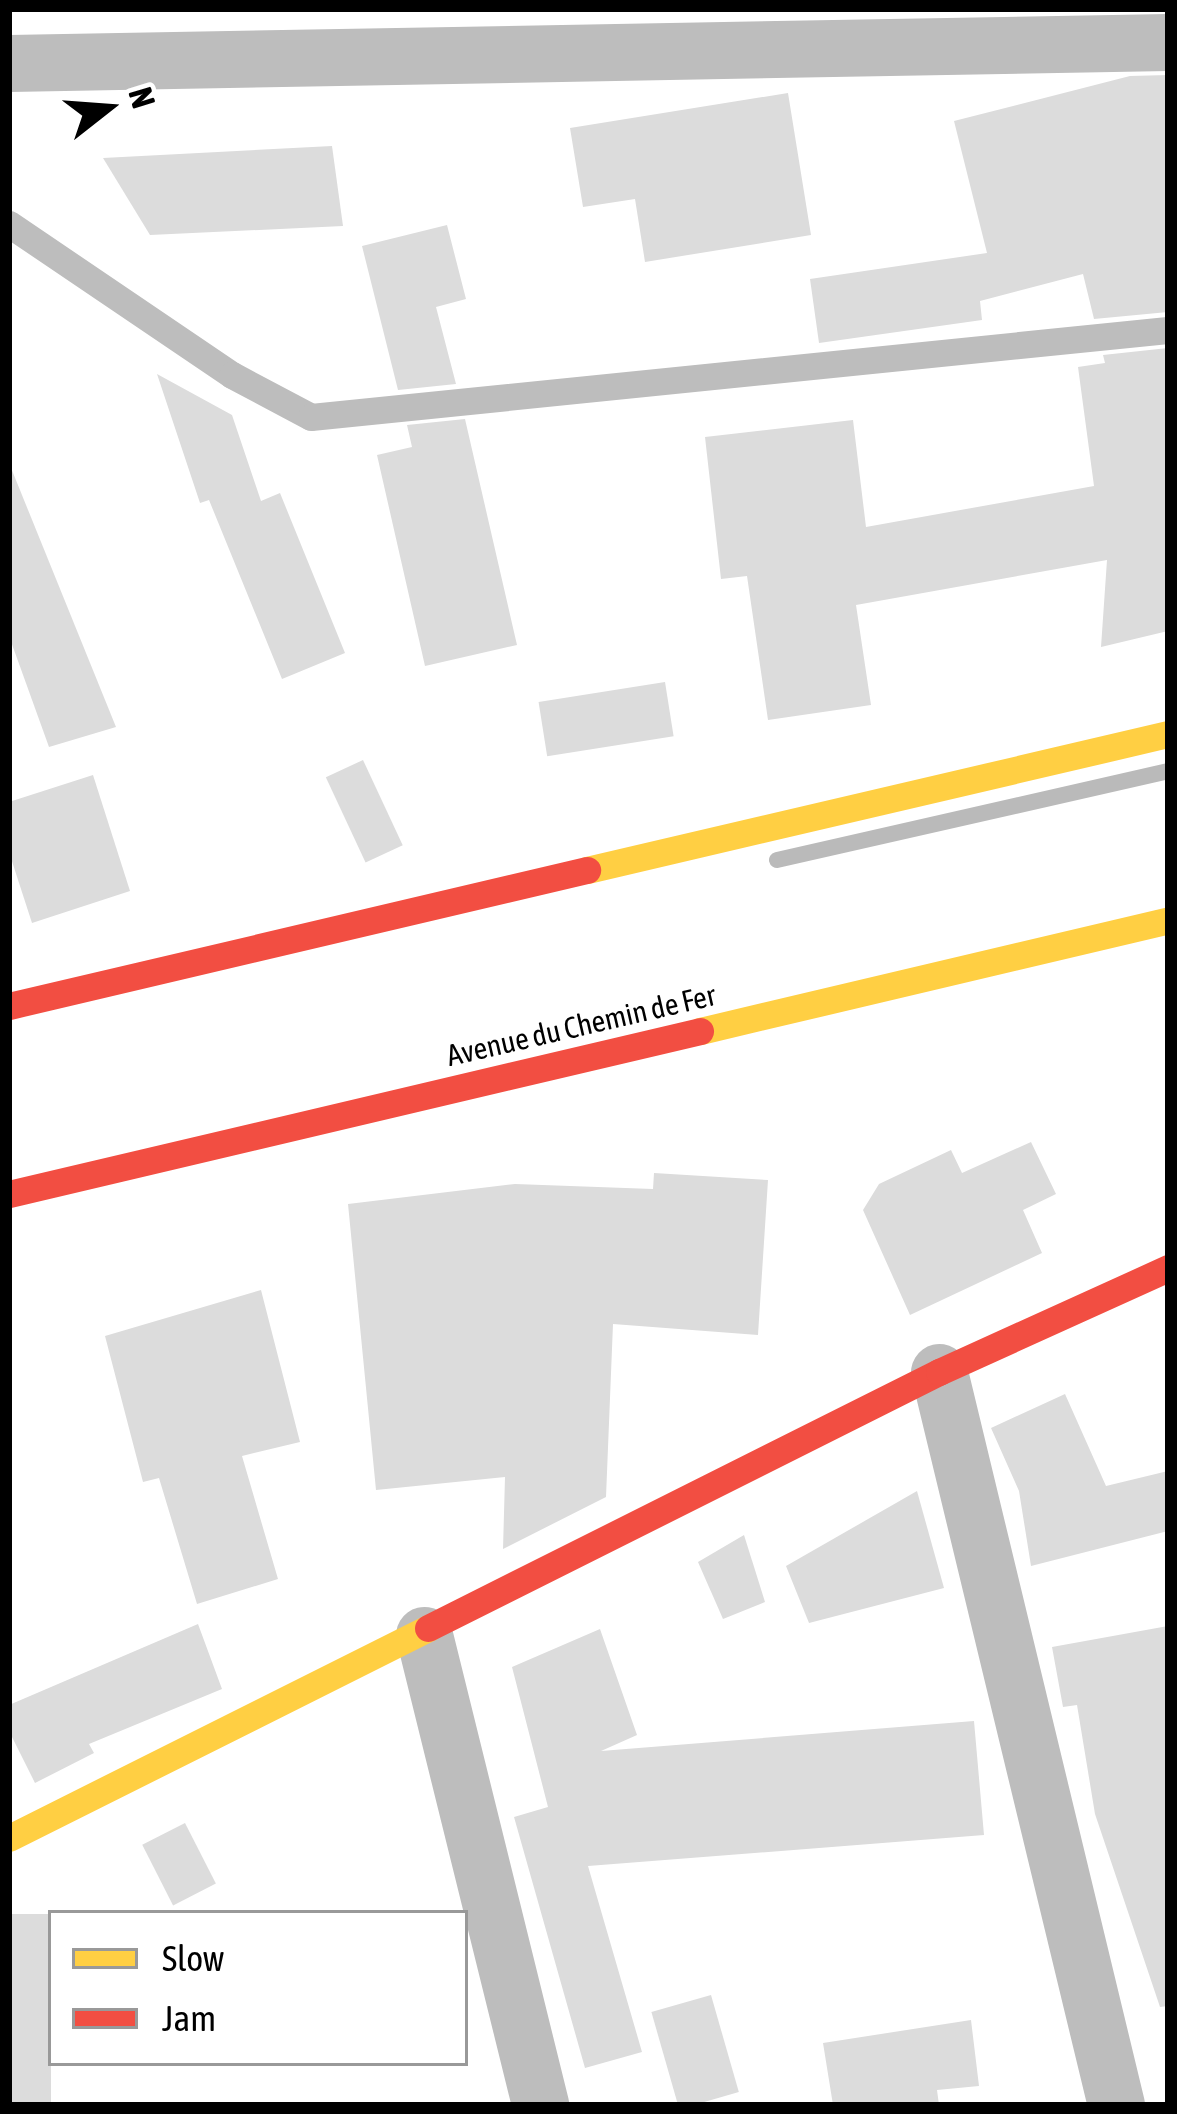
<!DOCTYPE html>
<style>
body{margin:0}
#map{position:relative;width:1177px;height:2114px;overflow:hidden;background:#fff;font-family:"Asap Condensed",sans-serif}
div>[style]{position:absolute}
.stream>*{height:16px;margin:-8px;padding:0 8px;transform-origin:8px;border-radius:8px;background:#bababa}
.building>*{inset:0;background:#dcdcdc;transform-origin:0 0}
.lane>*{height:27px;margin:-13.5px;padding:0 13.5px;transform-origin:13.5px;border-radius:13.5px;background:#bdbdbd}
.street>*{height:57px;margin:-28.5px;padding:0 28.5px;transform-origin:28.5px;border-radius:28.5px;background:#bdbdbd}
.slow>*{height:27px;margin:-13.5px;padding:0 13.5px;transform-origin:13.5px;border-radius:13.5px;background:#ffcf43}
.jam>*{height:27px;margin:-13.5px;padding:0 13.5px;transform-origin:13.5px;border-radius:13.5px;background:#f24e42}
span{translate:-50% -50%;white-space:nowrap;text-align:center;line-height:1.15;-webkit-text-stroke:9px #fff;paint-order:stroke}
.street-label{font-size:30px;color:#000}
.frame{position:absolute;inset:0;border:12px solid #000;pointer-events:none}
.legend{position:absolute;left:48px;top:1910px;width:420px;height:156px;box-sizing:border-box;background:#fff;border:3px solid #999;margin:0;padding:15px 21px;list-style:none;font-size:36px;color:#000}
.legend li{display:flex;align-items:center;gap:24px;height:60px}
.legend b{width:60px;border:3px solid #999}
.north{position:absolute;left:48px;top:48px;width:120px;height:120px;-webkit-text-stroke:9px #fff;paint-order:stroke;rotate:73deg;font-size:33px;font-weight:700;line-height:48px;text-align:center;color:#000}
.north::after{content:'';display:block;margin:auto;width:42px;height:54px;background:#000;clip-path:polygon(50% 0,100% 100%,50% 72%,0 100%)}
</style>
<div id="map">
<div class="stream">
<div style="left:777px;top:860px;width:401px;rotate:-12.8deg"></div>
</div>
<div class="building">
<div style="clip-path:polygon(1168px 75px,1168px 312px,1094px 319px,1083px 274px,980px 301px,982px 320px,819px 343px,810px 279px,987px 253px,954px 121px,1130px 76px)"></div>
<div style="clip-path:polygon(788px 93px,811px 235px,645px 262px,635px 199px,583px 207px,570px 128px)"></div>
<div style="clip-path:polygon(332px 146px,343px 226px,150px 235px,103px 158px)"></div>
<div style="clip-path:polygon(447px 225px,466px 299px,436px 307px,456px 384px,398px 390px,362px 246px)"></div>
<div style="clip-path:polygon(1168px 348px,1168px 631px,1101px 647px,1107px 560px,856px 605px,871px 705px,768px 720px,747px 576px,721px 579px,705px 437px,853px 420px,866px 527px,1094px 486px,1078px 367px,1105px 363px,1103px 355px)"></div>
<div style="clip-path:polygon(157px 374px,232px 415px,261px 501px,280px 493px,345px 653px,282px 679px,209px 500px,200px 503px)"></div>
<div style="clip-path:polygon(465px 419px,517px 645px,425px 666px,377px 455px,412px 447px,407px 425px)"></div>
<div style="clip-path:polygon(9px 463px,116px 727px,49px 747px,9px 636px)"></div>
<div style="left:665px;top:682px;width:55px;height:128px;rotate:81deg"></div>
<div style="left:363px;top:760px;width:94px;height:41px;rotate:65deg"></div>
<div style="clip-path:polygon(93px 775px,130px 891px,32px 923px,9px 852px,9px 802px)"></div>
<div style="clip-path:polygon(1031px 1142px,1056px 1194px,1023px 1210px,1042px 1253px,910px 1315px,863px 1210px,879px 1184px,951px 1150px,962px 1173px)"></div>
<div style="clip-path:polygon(654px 1173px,768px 1180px,758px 1335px,613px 1324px,606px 1497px,503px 1549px,505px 1477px,376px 1490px,348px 1204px,515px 1184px,653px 1189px)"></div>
<div style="clip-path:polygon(261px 1290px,300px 1442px,242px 1456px,278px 1579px,197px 1604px,159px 1478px,143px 1482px,105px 1336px)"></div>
<div style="clip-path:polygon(1065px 1394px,1106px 1486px,1168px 1471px,1168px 1531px,1031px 1566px,1019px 1491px,991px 1428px)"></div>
<div style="clip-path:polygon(917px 1491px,944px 1588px,809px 1623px,786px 1566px)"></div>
<div style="clip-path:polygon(744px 1535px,765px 1602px,723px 1619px,698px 1562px)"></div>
<div style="clip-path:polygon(198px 1624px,222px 1689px,89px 1744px,94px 1753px,35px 1783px,9px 1731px,9px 1705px)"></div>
<div style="clip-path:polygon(1168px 1626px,1168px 2006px,1160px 2007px,1095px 1814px,1077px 1705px,1063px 1707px,1052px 1647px)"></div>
<div style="clip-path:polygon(600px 1629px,637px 1735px,601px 1751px,974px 1721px,984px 1835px,588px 1866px,642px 2052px,585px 2068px,514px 1817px,548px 1807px,512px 1667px)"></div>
<div style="left:185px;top:1823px;width:68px;height:48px;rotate:63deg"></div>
<div style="left:51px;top:1914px;width:191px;height:46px;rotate:90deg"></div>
<div style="left:711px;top:1995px;width:101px;height:62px;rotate:74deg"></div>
<div style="clip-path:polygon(971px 2020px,979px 2086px,937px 2090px,939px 2105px,833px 2105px,823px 2043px)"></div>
</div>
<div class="lane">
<div style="left:9px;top:224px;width:269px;rotate:34.1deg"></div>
<div style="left:232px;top:375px;width:89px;rotate:28deg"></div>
<div style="left:311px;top:417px;width:861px;rotate:-5.8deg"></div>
</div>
<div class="street">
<div style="left:9px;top:63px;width:1159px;rotate:-1.04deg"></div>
<div style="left:939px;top:1372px;width:754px;rotate:76.42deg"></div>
<div style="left:424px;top:1635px;width:484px;rotate:76.1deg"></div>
</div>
<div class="slow">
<div style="left:587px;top:870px;width:597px;rotate:-13.17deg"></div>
<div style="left:700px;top:1031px;width:481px;rotate:-13.3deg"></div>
<div style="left:9px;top:1838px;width:469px;rotate:-26.6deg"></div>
</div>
<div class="jam">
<div style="left:9px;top:1006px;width:594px;rotate:-13.24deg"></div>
<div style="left:9px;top:1194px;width:710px;rotate:-13.27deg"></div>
<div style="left:428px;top:1628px;width:572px;rotate:-26.61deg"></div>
<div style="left:939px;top:1372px;width:252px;rotate:-24.4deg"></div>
</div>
<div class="street-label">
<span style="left:581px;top:1025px;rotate:-13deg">Avenue du Chemin de Fer</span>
</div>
<div class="frame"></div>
<ul class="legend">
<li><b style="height:15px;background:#ffcf43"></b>Slow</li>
<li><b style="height:15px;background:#f24e42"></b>Jam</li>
</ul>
<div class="north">N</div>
</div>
